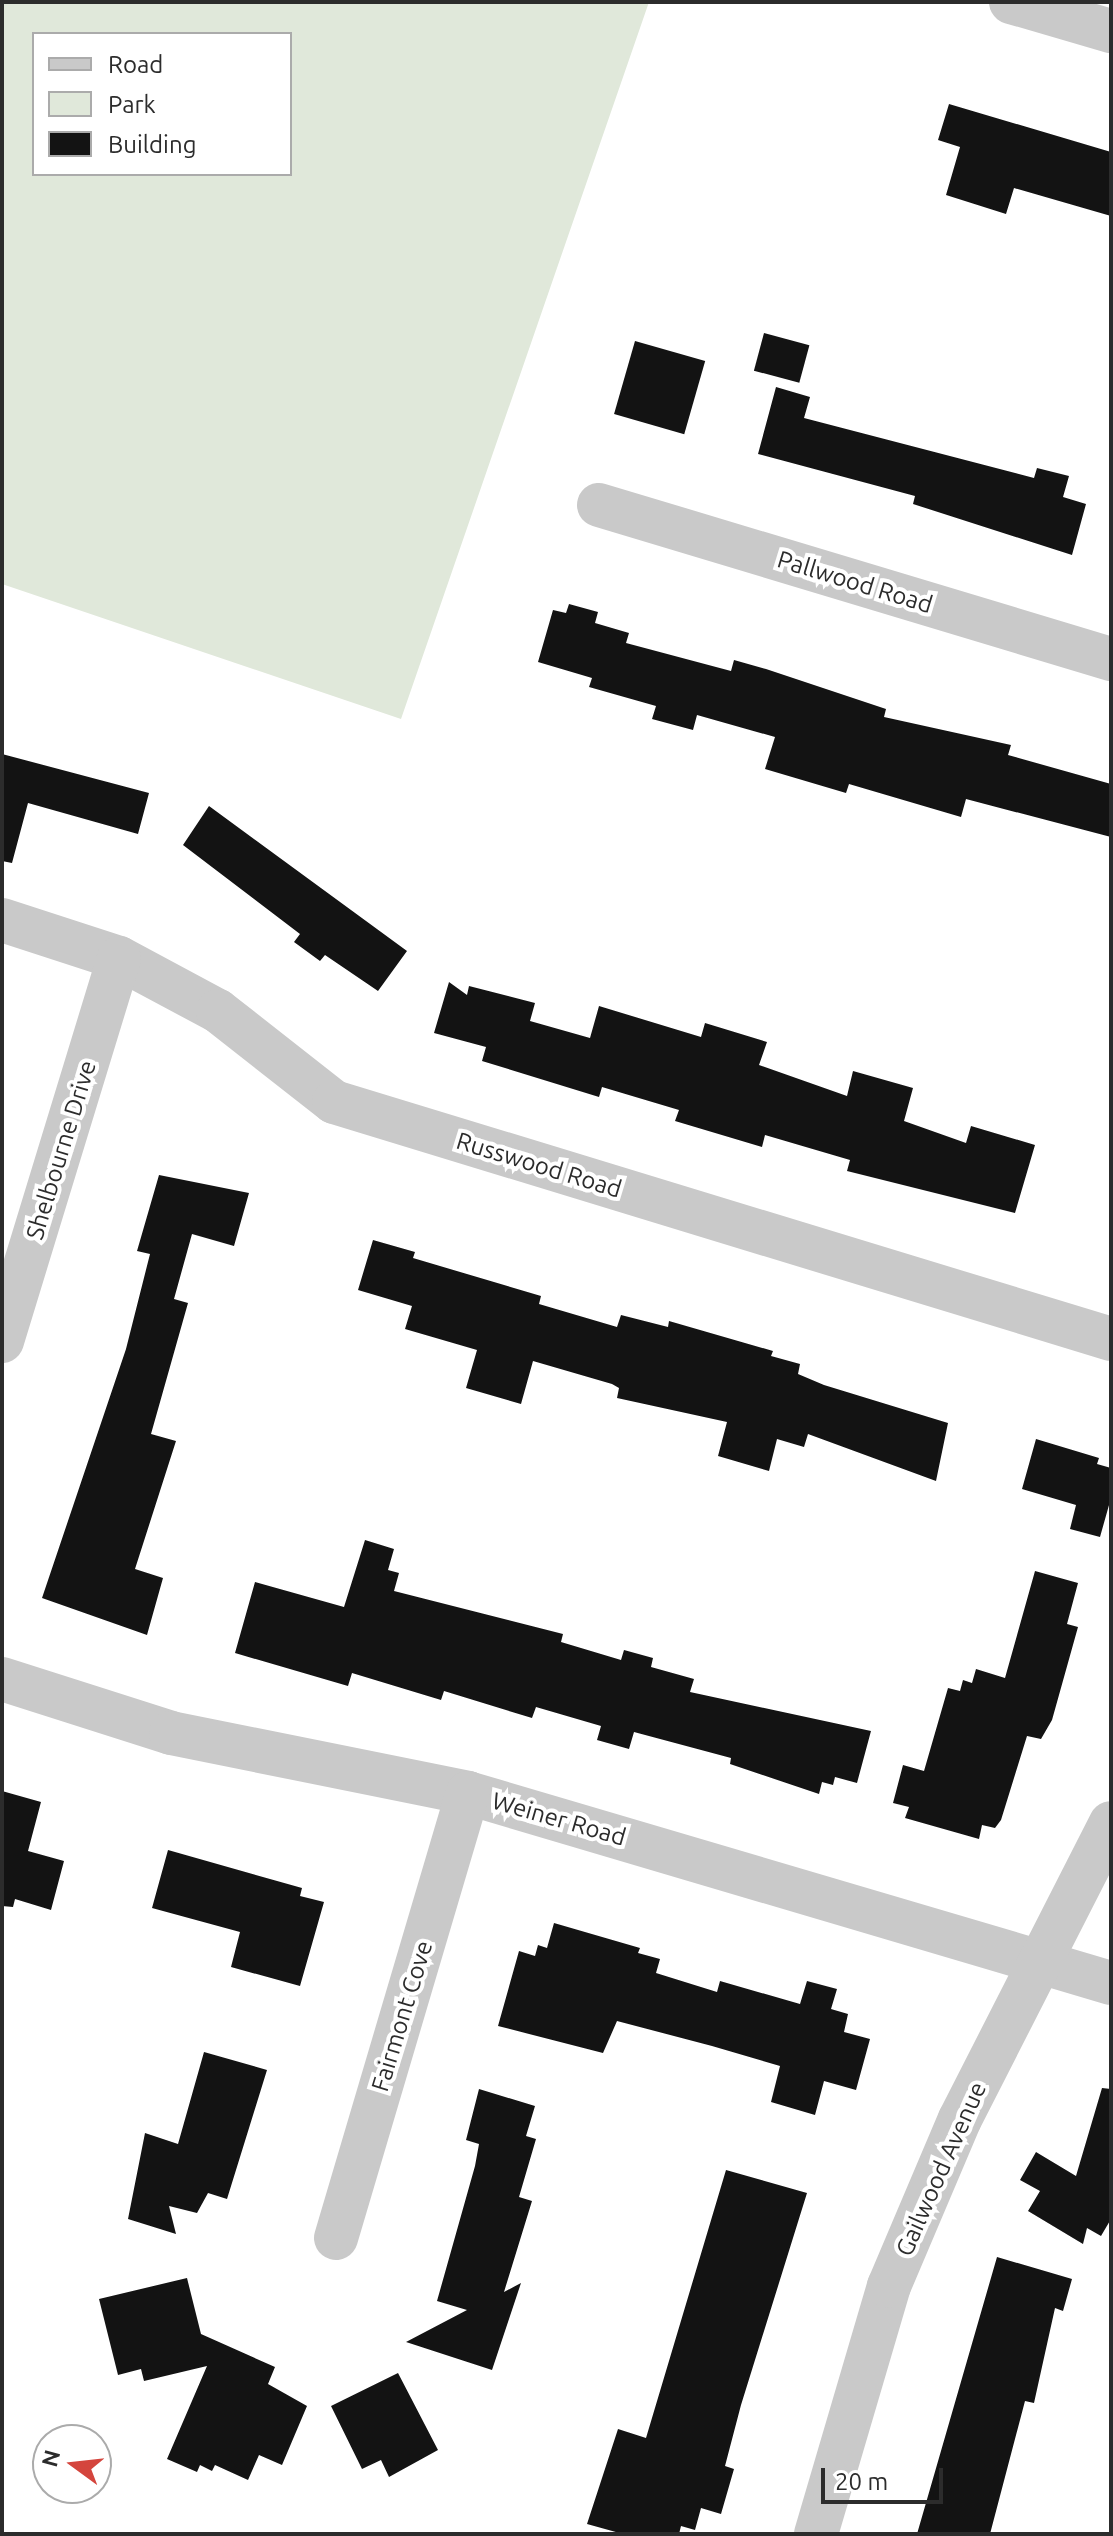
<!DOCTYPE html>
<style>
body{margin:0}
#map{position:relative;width:1113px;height:2536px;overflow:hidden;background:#fff;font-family:Ubuntu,sans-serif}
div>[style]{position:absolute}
.green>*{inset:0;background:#e0e8da}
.building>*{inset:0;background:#131313;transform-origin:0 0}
.minor>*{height:44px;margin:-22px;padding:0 22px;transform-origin:22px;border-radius:22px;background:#c9c9c9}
span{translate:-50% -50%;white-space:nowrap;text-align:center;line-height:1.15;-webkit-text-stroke:8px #fff;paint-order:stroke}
.street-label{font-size:24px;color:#2c2c2c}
.frame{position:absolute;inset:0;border:4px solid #2c2c2c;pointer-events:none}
.legend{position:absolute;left:32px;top:32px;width:260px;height:144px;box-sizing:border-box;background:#fff;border:2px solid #ababab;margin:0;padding:10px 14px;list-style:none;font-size:24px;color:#2c2c2c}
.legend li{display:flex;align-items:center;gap:16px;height:40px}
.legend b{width:40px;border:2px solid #ababab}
.north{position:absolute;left:32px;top:2424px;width:80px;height:80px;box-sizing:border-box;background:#fff;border:2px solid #ababab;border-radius:50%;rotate:285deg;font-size:22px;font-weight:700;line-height:32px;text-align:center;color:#2c2c2c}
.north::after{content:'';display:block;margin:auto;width:28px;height:36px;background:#d4453d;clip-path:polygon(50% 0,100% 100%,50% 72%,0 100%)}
.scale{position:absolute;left:821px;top:2468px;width:122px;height:36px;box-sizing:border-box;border:4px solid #2c2c2c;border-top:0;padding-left:10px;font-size:24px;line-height:28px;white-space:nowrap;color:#2c2c2c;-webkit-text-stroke:6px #fff;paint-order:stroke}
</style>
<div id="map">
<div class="green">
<div style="clip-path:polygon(evenodd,2px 2px,649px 2px,401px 719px,2px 584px,2px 2px,34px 34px,290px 34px,290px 174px,34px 174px,34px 34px)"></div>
</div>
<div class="building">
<div style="clip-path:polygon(949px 104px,1111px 152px,1111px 216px,1014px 188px,1006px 214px,946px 195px,960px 147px,938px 140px)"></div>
<div style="left:764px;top:333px;width:47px;height:39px;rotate:15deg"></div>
<div style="left:635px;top:341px;width:73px;height:76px;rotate:16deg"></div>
<div style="clip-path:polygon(776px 387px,810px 397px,804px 418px,1034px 478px,1037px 468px,1069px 476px,1063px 497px,1086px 504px,1072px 555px,913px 504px,915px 496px,758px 454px)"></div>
<div style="clip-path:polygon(569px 604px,598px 612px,595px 623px,629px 633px,626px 643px,731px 671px,734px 660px,766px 669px,886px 709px,884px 717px,1011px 745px,1008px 755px,1111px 784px,1111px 837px,966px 799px,961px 817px,849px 784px,846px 793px,765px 769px,775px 737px,697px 715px,693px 730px,652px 719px,656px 706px,589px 687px,592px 678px,538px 662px,553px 610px,566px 613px)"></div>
<div style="clip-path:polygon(2px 754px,149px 793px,138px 834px,28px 803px,12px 863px,2px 861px)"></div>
<div style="clip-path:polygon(209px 806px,407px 951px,378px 991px,325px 955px,320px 961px,294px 942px,300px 934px,183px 845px)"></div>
<div style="clip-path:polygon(449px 982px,467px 995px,469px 986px,535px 1003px,530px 1021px,590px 1038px,599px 1006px,701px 1037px,705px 1023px,767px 1042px,759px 1065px,847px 1096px,853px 1071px,913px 1088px,904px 1121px,966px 1143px,971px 1126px,1035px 1145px,1015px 1213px,847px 1171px,850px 1160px,765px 1135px,762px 1147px,675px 1121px,679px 1110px,602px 1087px,599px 1097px,482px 1061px,486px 1047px,434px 1033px)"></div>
<div style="clip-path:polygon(159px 1175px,249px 1193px,234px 1246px,192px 1234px,174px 1299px,188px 1303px,151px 1434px,176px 1441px,135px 1569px,163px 1578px,147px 1635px,42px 1598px,126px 1349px,150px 1254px,137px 1251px)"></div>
<div style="clip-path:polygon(373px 1240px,415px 1252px,413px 1258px,541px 1296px,539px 1304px,617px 1327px,621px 1315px,668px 1327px,669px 1321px,773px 1351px,771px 1356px,800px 1364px,798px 1374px,824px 1385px,948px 1423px,936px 1481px,808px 1434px,804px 1447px,777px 1439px,769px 1471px,718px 1456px,727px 1422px,617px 1398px,619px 1388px,612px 1384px,533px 1361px,521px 1404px,466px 1388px,477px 1350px,405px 1329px,412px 1306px,358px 1290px)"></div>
<div style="clip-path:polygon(1036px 1439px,1099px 1458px,1097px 1464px,1111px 1468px,1111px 1498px,1100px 1537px,1070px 1529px,1076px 1505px,1022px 1489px)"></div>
<div style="clip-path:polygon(365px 1540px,394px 1549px,388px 1570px,399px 1573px,394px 1591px,563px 1634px,561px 1642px,621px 1660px,624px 1650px,653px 1658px,651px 1667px,694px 1679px,690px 1692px,871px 1731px,857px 1783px,835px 1777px,833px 1785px,822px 1782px,819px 1794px,730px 1764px,731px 1758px,634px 1732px,629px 1749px,597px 1740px,601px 1726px,536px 1707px,532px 1718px,444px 1691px,441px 1700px,352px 1673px,348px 1686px,235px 1653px,255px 1582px,344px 1607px)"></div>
<div style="clip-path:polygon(1035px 1571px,1078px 1583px,1067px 1624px,1078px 1627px,1052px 1720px,1041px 1739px,1027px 1736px,1001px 1820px,995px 1828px,982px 1825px,979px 1839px,905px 1818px,909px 1807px,893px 1803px,903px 1765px,924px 1771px,948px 1688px,960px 1691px,963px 1680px,972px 1683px,976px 1669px,1005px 1678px)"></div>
<div style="clip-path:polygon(2px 1791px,41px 1802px,28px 1851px,64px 1861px,51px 1910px,15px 1899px,13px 1907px,2px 1906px)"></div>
<div style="clip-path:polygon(168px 1850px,302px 1888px,300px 1896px,324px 1902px,300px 1986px,231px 1967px,240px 1932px,152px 1908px)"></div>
<div style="clip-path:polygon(554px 1923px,640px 1948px,638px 1953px,660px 1959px,656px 1973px,717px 1992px,720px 1981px,800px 2004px,807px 1981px,837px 1989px,831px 2009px,848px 2014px,844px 2032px,870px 2039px,856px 2090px,824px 2081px,815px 2115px,771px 2102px,780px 2066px,712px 2046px,617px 2021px,603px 2053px,498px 2026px,519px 1951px,535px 1956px,538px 1945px,547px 1948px)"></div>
<div style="clip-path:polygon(204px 2052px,267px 2070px,227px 2199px,208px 2193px,197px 2213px,169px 2206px,176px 2234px,128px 2219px,145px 2133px,178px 2144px)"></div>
<div style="clip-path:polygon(1102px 2088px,1111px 2089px,1111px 2219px,1101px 2236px,1087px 2228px,1083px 2244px,1028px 2211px,1040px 2191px,1020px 2180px,1036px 2152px,1076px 2176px)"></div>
<div style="clip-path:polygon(479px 2089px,535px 2106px,526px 2136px,536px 2139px,519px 2197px,532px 2201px,504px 2292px,521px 2283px,492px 2370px,406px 2342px,467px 2310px,437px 2301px,475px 2166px,479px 2144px,466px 2140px)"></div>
<div style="clip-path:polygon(726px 2170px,807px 2193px,741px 2405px,725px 2466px,734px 2469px,721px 2514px,701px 2508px,695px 2530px,681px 2526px,679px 2534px,623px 2534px,587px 2524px,618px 2429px,646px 2438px)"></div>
<div style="clip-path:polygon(997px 2257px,1072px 2279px,1063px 2311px,1055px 2308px,1034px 2403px,1025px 2401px,990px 2534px,917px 2534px)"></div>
<div style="clip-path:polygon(187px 2278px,201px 2334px,275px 2367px,268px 2384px,307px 2406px,282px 2465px,259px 2455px,248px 2480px,215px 2465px,212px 2471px,200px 2465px,197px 2472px,167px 2459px,207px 2366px,144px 2381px,141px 2369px,118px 2375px,99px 2299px)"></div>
<div style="clip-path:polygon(398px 2373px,438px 2450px,389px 2477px,381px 2460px,362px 2469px,331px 2406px)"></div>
</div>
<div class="minor">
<div style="left:1011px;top:2px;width:104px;rotate:16.2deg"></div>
<div style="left:599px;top:505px;width:535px;rotate:16.74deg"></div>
<div style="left:2px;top:920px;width:123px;rotate:18deg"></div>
<div style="left:119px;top:958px;width:112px;rotate:28.2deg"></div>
<div style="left:218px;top:1011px;width:147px;rotate:38.1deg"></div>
<div style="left:334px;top:1102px;width:812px;rotate:16.96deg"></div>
<div style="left:2px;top:1341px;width:400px;rotate:-73deg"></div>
<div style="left:2px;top:1679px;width:177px;rotate:17.7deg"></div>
<div style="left:171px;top:1733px;width:303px;rotate:11.4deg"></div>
<div style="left:468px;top:1793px;width:670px;rotate:16.46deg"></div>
<div style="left:336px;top:2238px;width:464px;rotate:-73.5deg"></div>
<div style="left:816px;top:2534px;width:259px;rotate:-73.6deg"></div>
<div style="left:889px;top:2286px;width:181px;rotate:-67deg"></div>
<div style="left:960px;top:2119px;width:332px;rotate:-63deg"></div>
</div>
<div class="street-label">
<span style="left:855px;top:582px;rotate:17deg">Pallwood Road</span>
<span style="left:61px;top:1150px;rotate:-73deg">Shelbourne Drive</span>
<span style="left:539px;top:1165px;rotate:17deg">Russwood Road</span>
<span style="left:559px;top:1819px;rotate:16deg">Weiner Road</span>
<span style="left:402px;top:2016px;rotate:-73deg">Fairmont Cove</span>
<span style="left:941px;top:2169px;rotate:-66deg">Gailwood Avenue</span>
</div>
<div class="frame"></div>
<ul class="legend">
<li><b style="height:10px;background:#c9c9c9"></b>Road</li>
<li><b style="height:22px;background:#e0e8da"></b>Park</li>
<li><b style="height:22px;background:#131313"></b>Building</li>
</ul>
<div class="north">N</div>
<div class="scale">20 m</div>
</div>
